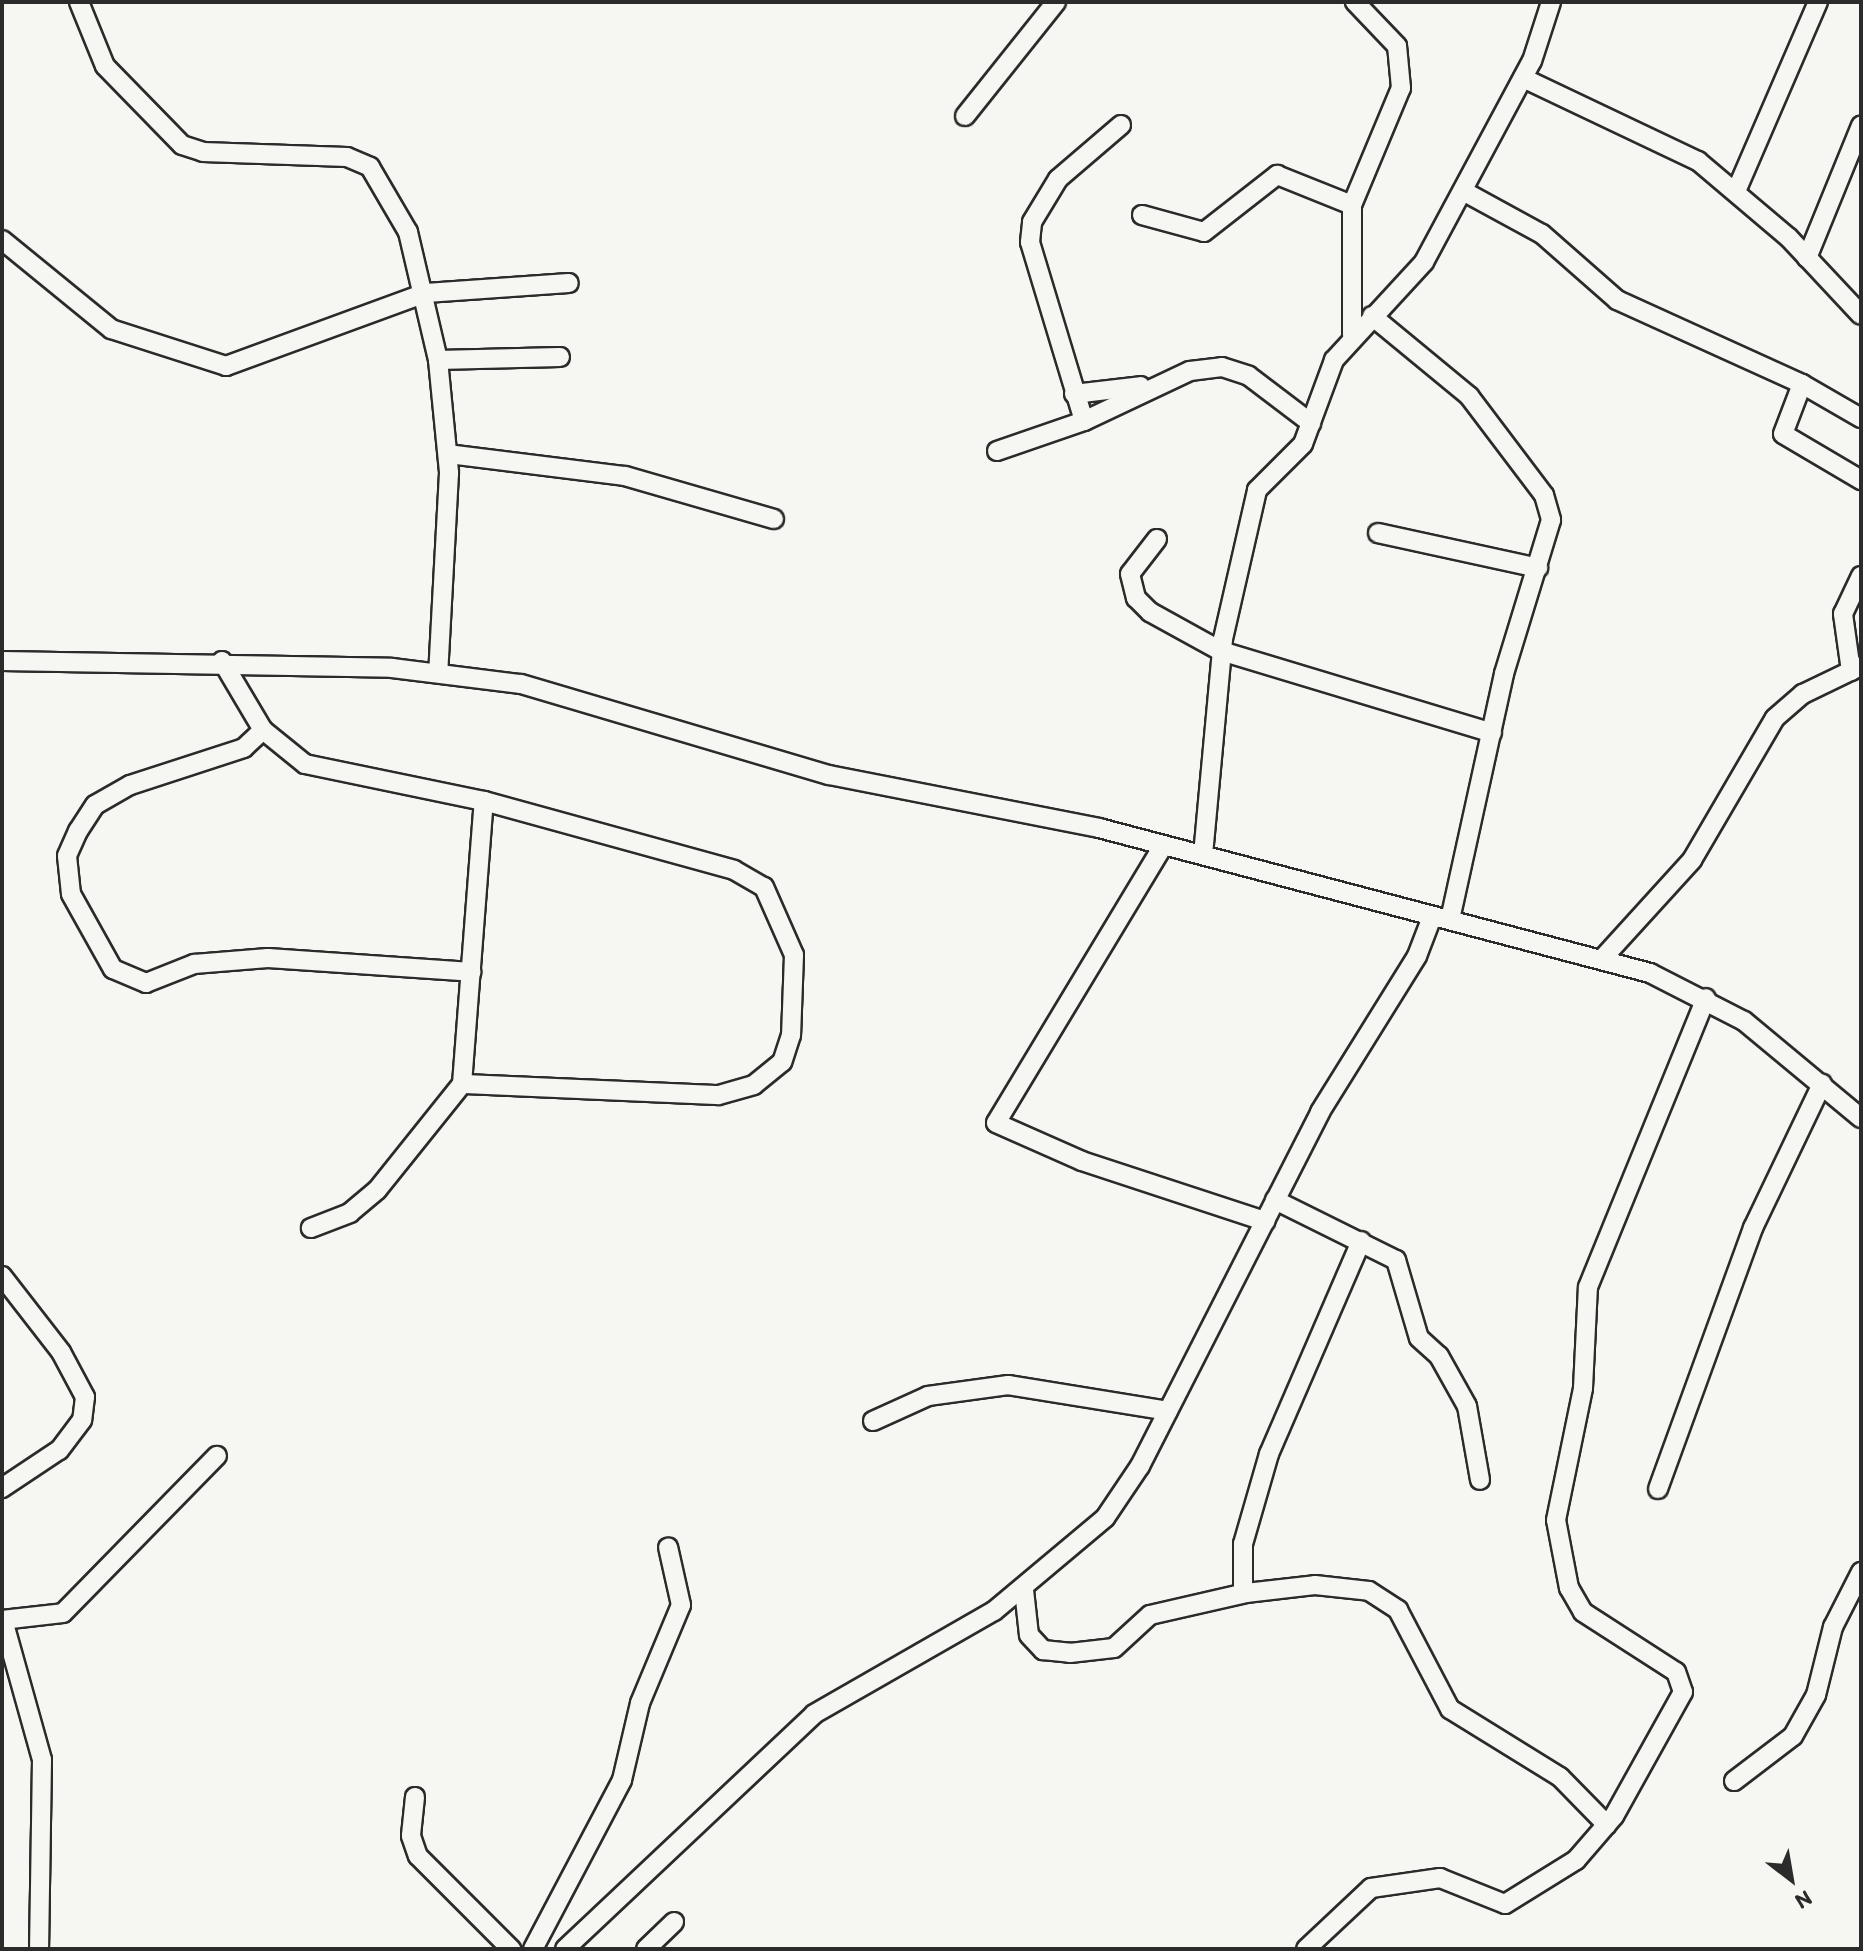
<!DOCTYPE html>
<style>
body{margin:0}
#map{position:relative;width:1863px;height:1951px;overflow:hidden;background:#f6f6f2;font-family:Itim,sans-serif}
div>[style]{position:absolute}
.roads{filter:drop-shadow(2px 0 #2b2b2b) drop-shadow(-2px 0 #2b2b2b) drop-shadow(0 2px #2b2b2b) drop-shadow(0 -2px #2b2b2b)}
.minor>*{height:18px;margin:-9px;padding:0 9px;transform-origin:9px;border-radius:9px;background:#f6f6f2}
span{translate:-50% -50%;white-space:nowrap;text-align:center;line-height:1.15;-webkit-text-stroke:6px #f6f6f2;paint-order:stroke}
.frame{position:absolute;inset:0;border:4px solid #2b2b2b;pointer-events:none}
.north{position:absolute;left:1751px;top:1839px;width:80px;height:80px;-webkit-text-stroke:6px #f6f6f2;paint-order:stroke;rotate:149deg;font-size:22px;font-weight:700;line-height:32px;text-align:center;color:#2b2b2b}
.north::after{content:'';display:block;margin:auto;width:28px;height:36px;background:#2b2b2b;clip-path:polygon(50% 0,100% 100%,50% 72%,0 100%)}
</style>
<div id="map">
<div class="roads">
<div class="minor">
<div style="left:79px;top:2px;width:69px;rotate:67.9deg"></div>
<div style="left:105px;top:66px;width:110px;rotate:45.7deg"></div>
<div style="left:182px;top:145px;width:22px;rotate:18deg"></div>
<div style="left:203px;top:152px;width:144px;rotate:2deg"></div>
<div style="left:347px;top:157px;width:25px;rotate:23deg"></div>
<div style="left:370px;top:167px;width:75px;rotate:59.7deg"></div>
<div style="left:408px;top:232px;width:131px;rotate:76.8deg"></div>
<div style="left:438px;top:360px;width:114px;rotate:84.4deg"></div>
<div style="left:449px;top:473px;width:200px;rotate:93.1deg"></div>
<div style="left:1523px;top:78px;width:194px;rotate:25.4deg"></div>
<div style="left:1698px;top:161px;width:119px;rotate:40.2deg"></div>
<div style="left:1789px;top:238px;width:105px;rotate:46.9deg"></div>
<div style="left:965px;top:116px;width:146px;rotate:-51.4deg"></div>
<div style="left:1737px;top:189px;width:204px;rotate:-66.6deg"></div>
<div style="left:1463px;top:191px;width:90px;rotate:28.6deg"></div>
<div style="left:1542px;top:234px;width:100px;rotate:41.3deg"></div>
<div style="left:1617px;top:300px;width:203px;rotate:24.4deg"></div>
<div style="left:1802px;top:384px;width:68px;rotate:30deg"></div>
<div style="left:1142px;top:215px;width:64px;rotate:15.3deg"></div>
<div style="left:1204px;top:232px;width:93px;rotate:-38deg"></div>
<div style="left:1277px;top:175px;width:81px;rotate:21.8deg"></div>
<div style="left:2px;top:240px;width:141px;rotate:39.2deg"></div>
<div style="left:111px;top:329px;width:121px;rotate:17.8deg"></div>
<div style="left:226px;top:366px;width:213px;rotate:-20.1deg"></div>
<div style="left:426px;top:293px;width:143px;rotate:-4deg"></div>
<div style="left:1807px;top:258px;width:143px;rotate:-67.8deg"></div>
<div style="left:1372px;top:316px;width:126px;rotate:39.5deg"></div>
<div style="left:1469px;top:396px;width:124px;rotate:52.9deg"></div>
<div style="left:1544px;top:495px;width:26px;rotate:74deg"></div>
<div style="left:1551px;top:520px;width:161px;rotate:107deg"></div>
<div style="left:1504px;top:674px;width:251px;rotate:102.4deg"></div>
<div style="left:1352px;top:335px;width:130px;rotate:-90deg"></div>
<div style="left:1352px;top:205px;width:127px;rotate:-67.3deg"></div>
<div style="left:1401px;top:88px;width:42px;rotate:-95.4deg"></div>
<div style="left:1397px;top:46px;width:61px;rotate:-133.7deg"></div>
<div style="left:438px;top:360px;width:122px;rotate:-1.4deg"></div>
<div style="left:1802px;top:384px;width:53px;rotate:110.8deg"></div>
<div style="left:1783px;top:434px;width:91px;rotate:30.5deg"></div>
<div style="left:1074px;top:394px;width:67px;rotate:-6.8deg"></div>
<div style="left:1084px;top:421px;width:187px;rotate:-106.8deg"></div>
<div style="left:1030px;top:242px;width:20px;rotate:-84deg"></div>
<div style="left:1032px;top:222px;width:50px;rotate:-58.8deg"></div>
<div style="left:1058px;top:179px;width:83px;rotate:-40.6deg"></div>
<div style="left:997px;top:451px;width:92px;rotate:-19deg"></div>
<div style="left:1084px;top:421px;width:117px;rotate:-25.3deg"></div>
<div style="left:1190px;top:371px;width:32px;rotate:-7deg"></div>
<div style="left:1222px;top:367px;width:28px;rotate:18deg"></div>
<div style="left:1249px;top:376px;width:78px;rotate:37.2deg"></div>
<div style="left:448px;top:454px;width:178px;rotate:7.1deg"></div>
<div style="left:625px;top:476px;width:155px;rotate:16.1deg"></div>
<div style="left:1378px;top:533px;width:164px;rotate:12.3deg"></div>
<div style="left:1157px;top:539px;width:44px;rotate:127.6deg"></div>
<div style="left:1130px;top:574px;width:25px;rotate:76deg"></div>
<div style="left:1136px;top:598px;width:20px;rotate:45deg"></div>
<div style="left:1150px;top:612px;width:81px;rotate:28.8deg"></div>
<div style="left:1221px;top:651px;width:283px;rotate:16.8deg"></div>
<div style="left:2px;top:661px;width:390px;rotate:1deg"></div>
<div style="left:392px;top:668px;width:130px;rotate:7.1deg"></div>
<div style="left:521px;top:684px;width:321px;rotate:16.5deg"></div>
<div style="left:829px;top:775px;width:275px;rotate:11.1deg"></div>
<div style="left:1099px;top:828px;width:570px;rotate:14.74deg"></div>
<div style="left:1650px;top:973px;width:106px;rotate:27.1deg"></div>
<div style="left:1744px;top:1021px;width:152px;rotate:39.7deg"></div>
<div style="left:222px;top:661px;width:80px;rotate:59.3deg"></div>
<div style="left:263px;top:730px;width:54px;rotate:39deg"></div>
<div style="left:305px;top:764px;width:183px;rotate:11.7deg"></div>
<div style="left:484px;top:801px;width:259px;rotate:15.4deg"></div>
<div style="left:734px;top:870px;width:34px;rotate:30deg"></div>
<div style="left:764px;top:887px;width:74px;rotate:66.2deg"></div>
<div style="left:794px;top:955px;width:80px;rotate:92.1deg"></div>
<div style="left:791px;top:1035px;width:28px;rotate:108deg"></div>
<div style="left:782px;top:1062px;width:36px;rotate:141deg"></div>
<div style="left:754px;top:1085px;width:37px;rotate:164deg"></div>
<div style="left:718px;top:1095px;width:256px;rotate:-177.5deg"></div>
<div style="left:462px;top:1084px;width:136px;rotate:128.7deg"></div>
<div style="left:377px;top:1190px;width:35px;rotate:140deg"></div>
<div style="left:350px;top:1213px;width:42px;rotate:159deg"></div>
<div style="left:1851px;top:671px;width:58px;rotate:-98deg"></div>
<div style="left:1843px;top:614px;width:42px;rotate:-64.7deg"></div>
<div style="left:263px;top:730px;width:26px;rotate:137deg"></div>
<div style="left:244px;top:748px;width:120px;rotate:162deg"></div>
<div style="left:130px;top:785px;width:40px;rotate:150.3deg"></div>
<div style="left:95px;top:805px;width:31px;rotate:123deg"></div>
<div style="left:78px;top:831px;width:27px;rotate:114deg"></div>
<div style="left:67px;top:856px;width:38px;rotate:84deg"></div>
<div style="left:71px;top:894px;width:86px;rotate:60.8deg"></div>
<div style="left:113px;top:969px;width:36px;rotate:23deg"></div>
<div style="left:146px;top:983px;width:52px;rotate:-21.6deg"></div>
<div style="left:194px;top:964px;width:74px;rotate:-4.6deg"></div>
<div style="left:268px;top:958px;width:204px;rotate:3.9deg"></div>
<div style="left:1163px;top:846px;width:323px;rotate:121.1deg"></div>
<div style="left:996px;top:1123px;width:94px;rotate:23.8deg"></div>
<div style="left:1082px;top:1161px;width:193px;rotate:18.2deg"></div>
<div style="left:1203px;top:855px;width:217px;rotate:-84.7deg"></div>
<div style="left:1223px;top:639px;width:153px;rotate:-77.1deg"></div>
<div style="left:1257px;top:490px;width:65px;rotate:-45deg"></div>
<div style="left:1303px;top:444px;width:90px;rotate:-69.7deg"></div>
<div style="left:1334px;top:360px;width:133px;rotate:-47.4deg"></div>
<div style="left:1424px;top:262px;width:228px;rotate:-61.8deg"></div>
<div style="left:1532px;top:61px;width:62px;rotate:-72.1deg"></div>
<div style="left:1602px;top:959px;width:134px;rotate:-47.7deg"></div>
<div style="left:1692px;top:860px;width:164px;rotate:-59.7deg"></div>
<div style="left:1775px;top:718px;width:37px;rotate:-41deg"></div>
<div style="left:1803px;top:694px;width:64px;rotate:-25.8deg"></div>
<div style="left:462px;top:1084px;width:284px;rotate:-85.6deg"></div>
<div style="left:1275px;top:1200px;width:135px;rotate:26.4deg"></div>
<div style="left:1396px;top:1260px;width:81px;rotate:73.6deg"></div>
<div style="left:1419px;top:1338px;width:27px;rotate:42deg"></div>
<div style="left:1439px;top:1356px;width:57px;rotate:60.8deg"></div>
<div style="left:1467px;top:1406px;width:75px;rotate:80deg"></div>
<div style="left:2px;top:1276px;width:96px;rotate:52.2deg"></div>
<div style="left:61px;top:1352px;width:51px;rotate:61.9deg"></div>
<div style="left:85px;top:1397px;width:23px;rotate:97deg"></div>
<div style="left:82px;top:1420px;width:38px;rotate:127deg"></div>
<div style="left:59px;top:1450px;width:69px;rotate:146.3deg"></div>
<div style="left:873px;top:1421px;width:60px;rotate:-24.4deg"></div>
<div style="left:928px;top:1396px;width:81px;rotate:-7.8deg"></div>
<div style="left:1008px;top:1385px;width:162px;rotate:9.2deg"></div>
<div style="left:1658px;top:1489px;width:278px;rotate:-70deg"></div>
<div style="left:1753px;top:1228px;width:160px;rotate:-64.4deg"></div>
<div style="left:1024px;top:1590px;width:45px;rotate:83.7deg"></div>
<div style="left:1029px;top:1635px;width:21px;rotate:47deg"></div>
<div style="left:1043px;top:1650px;width:27px;rotate:6deg"></div>
<div style="left:1070px;top:1653px;width:44px;rotate:-6.5deg"></div>
<div style="left:1114px;top:1648px;width:49px;rotate:-42.5deg"></div>
<div style="left:1150px;top:1615px;width:98px;rotate:-12.9deg"></div>
<div style="left:1246px;top:1593px;width:69px;rotate:-6.6deg"></div>
<div style="left:1315px;top:1585px;width:54px;rotate:6.3deg"></div>
<div style="left:1369px;top:1591px;width:35px;rotate:33deg"></div>
<div style="left:1398px;top:1610px;width:112px;rotate:62.3deg"></div>
<div style="left:1450px;top:1709px;width:129px;rotate:31.7deg"></div>
<div style="left:1560px;top:1777px;width:67px;rotate:45.6deg"></div>
<div style="left:1243px;top:1593px;width:49px;rotate:-90deg"></div>
<div style="left:1243px;top:1544px;width:94px;rotate:-73.9deg"></div>
<div style="left:1269px;top:1454px;width:232px;rotate:-66.6deg"></div>
<div style="left:2px;top:1620px;width:61px;rotate:-6.5deg"></div>
<div style="left:63px;top:1613px;width:220px;rotate:-45.6deg"></div>
<div style="left:3px;top:1620px;width:145px;rotate:74.4deg"></div>
<div style="left:42px;top:1760px;width:189px;rotate:90.9deg"></div>
<div style="left:1734px;top:1781px;width:74px;rotate:-37.3deg"></div>
<div style="left:1793px;top:1736px;width:47px;rotate:-60.7deg"></div>
<div style="left:1816px;top:1695px;width:70px;rotate:-76deg"></div>
<div style="left:1833px;top:1627px;width:62px;rotate:-63deg"></div>
<div style="left:415px;top:1797px;width:39px;rotate:96deg"></div>
<div style="left:411px;top:1836px;width:21px;rotate:71deg"></div>
<div style="left:418px;top:1856px;width:132px;rotate:45deg"></div>
<div style="left:533px;top:1949px;width:191px;rotate:-62.2deg"></div>
<div style="left:622px;top:1780px;width:79px;rotate:-76.8deg"></div>
<div style="left:640px;top:1703px;width:106px;rotate:-67.3deg"></div>
<div style="left:681px;top:1605px;width:59px;rotate:-102.6deg"></div>
<div style="left:565px;top:1949px;width:342px;rotate:-43.3deg"></div>
<div style="left:814px;top:1714px;width:207px;rotate:-29.8deg"></div>
<div style="left:994px;top:1611px;width:145px;rotate:-40deg"></div>
<div style="left:1105px;top:1518px;width:63px;rotate:-56.1deg"></div>
<div style="left:1140px;top:1466px;width:397px;rotate:-63deg"></div>
<div style="left:1320px;top:1112px;width:184px;rotate:-58.1deg"></div>
<div style="left:1417px;top:956px;width:42px;rotate:-69deg"></div>
<div style="left:646px;top:1949px;width:39px;rotate:-44deg"></div>
<div style="left:1306px;top:1949px;width:89px;rotate:-43.2deg"></div>
<div style="left:1371px;top:1888px;width:70px;rotate:-8.2deg"></div>
<div style="left:1440px;top:1878px;width:70px;rotate:21.8deg"></div>
<div style="left:1505px;top:1904px;width:84px;rotate:-31.8deg"></div>
<div style="left:1576px;top:1860px;width:58px;rotate:-49.2deg"></div>
<div style="left:1614px;top:1816px;width:142px;rotate:-60.9deg"></div>
<div style="left:1683px;top:1692px;width:21px;rotate:-109deg"></div>
<div style="left:1676px;top:1672px;width:111px;rotate:-147.2deg"></div>
<div style="left:1583px;top:1612px;width:28px;rotate:-120deg"></div>
<div style="left:1569px;top:1588px;width:69px;rotate:-100.8deg"></div>
<div style="left:1556px;top:1520px;width:135px;rotate:-78.4deg"></div>
<div style="left:1583px;top:1388px;width:101px;rotate:-87.2deg"></div>
<div style="left:1588px;top:1287px;width:312px;rotate:-67.8deg"></div>
</div>
</div>
<div class="frame"></div>
<div class="north">N</div>
</div>
